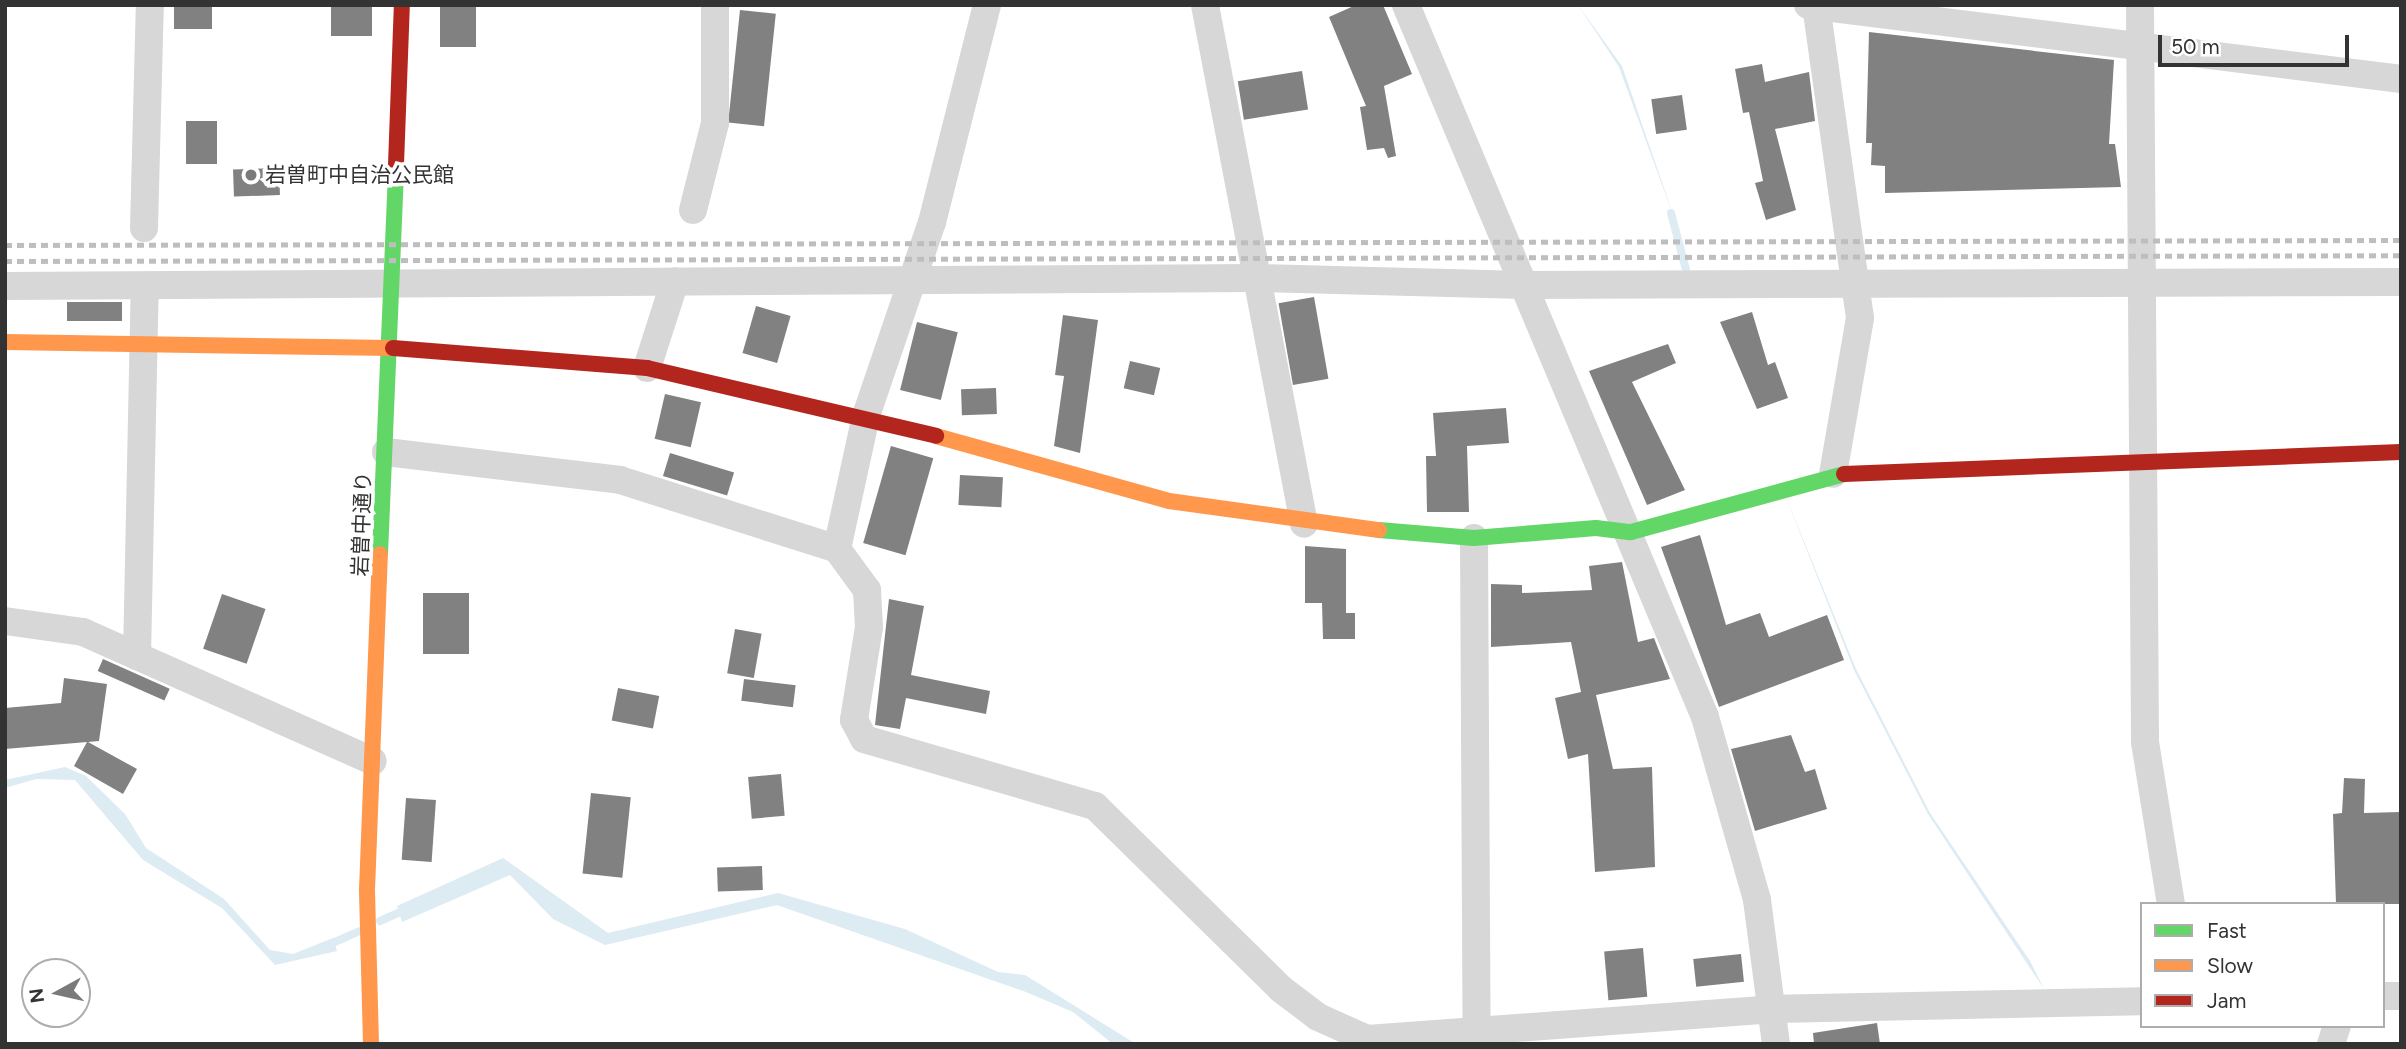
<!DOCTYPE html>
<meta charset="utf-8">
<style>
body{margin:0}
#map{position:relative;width:2406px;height:1049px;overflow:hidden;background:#fff;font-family:Figtree,"Noto Sans JP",sans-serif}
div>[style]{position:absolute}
.water>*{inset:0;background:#ddebf3}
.stream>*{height:8px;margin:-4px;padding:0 4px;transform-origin:4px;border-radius:4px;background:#ddebf3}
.building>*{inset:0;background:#818181;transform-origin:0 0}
.street>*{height:28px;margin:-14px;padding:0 14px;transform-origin:14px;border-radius:14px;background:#d7d7d7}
.fast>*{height:16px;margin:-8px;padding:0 8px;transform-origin:8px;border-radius:8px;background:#63d668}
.slow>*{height:16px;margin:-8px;padding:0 8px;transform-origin:8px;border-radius:8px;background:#ff974d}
.jam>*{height:16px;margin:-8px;padding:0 8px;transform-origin:8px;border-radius:8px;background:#b3261e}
.rail>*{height:5px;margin-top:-2.5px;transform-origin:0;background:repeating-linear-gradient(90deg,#bebebe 0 7px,transparent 0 12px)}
.dots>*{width:19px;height:19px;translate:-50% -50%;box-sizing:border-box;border:4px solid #fff;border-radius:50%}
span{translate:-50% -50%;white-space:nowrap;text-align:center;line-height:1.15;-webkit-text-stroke:7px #fff;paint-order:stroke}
.poi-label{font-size:21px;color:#333}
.left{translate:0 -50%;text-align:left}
.street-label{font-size:21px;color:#333}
.frame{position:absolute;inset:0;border:7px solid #333;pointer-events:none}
.legend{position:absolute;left:2140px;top:902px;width:245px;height:126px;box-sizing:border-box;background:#fff;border:2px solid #adadad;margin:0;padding:9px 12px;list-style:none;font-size:21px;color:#333}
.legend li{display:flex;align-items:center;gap:14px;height:35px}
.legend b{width:35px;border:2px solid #adadad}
.north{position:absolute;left:21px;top:958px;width:70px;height:70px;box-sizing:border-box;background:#fff;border:2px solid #adadad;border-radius:50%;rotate:262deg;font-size:19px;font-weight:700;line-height:28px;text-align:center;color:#333}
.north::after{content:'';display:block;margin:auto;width:24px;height:32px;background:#7a7a7a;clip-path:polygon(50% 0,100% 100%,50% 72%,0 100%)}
.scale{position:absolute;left:2158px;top:35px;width:191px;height:32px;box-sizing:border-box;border:4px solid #333;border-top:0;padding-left:9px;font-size:21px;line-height:24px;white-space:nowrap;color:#333;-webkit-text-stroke:5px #fff;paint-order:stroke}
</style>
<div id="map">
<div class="water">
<div style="clip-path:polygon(1578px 5px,1622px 66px,1676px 223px,1619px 67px)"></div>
<div style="clip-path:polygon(1783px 490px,1856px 669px,1930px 813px,2030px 961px,2044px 989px,1928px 814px,1854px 670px)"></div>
<div style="clip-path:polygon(65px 767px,86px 776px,125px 814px,146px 848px,224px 899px,270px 950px,293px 954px,333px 938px,337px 951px,275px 965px,222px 908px,143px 860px,75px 780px,36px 779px,5px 788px,5px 780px)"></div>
<div style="clip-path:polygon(503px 858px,608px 933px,778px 893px,905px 929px,998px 972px,1025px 975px,1136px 1044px,1113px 1044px,1073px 1012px,1026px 992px,777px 905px,605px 945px,553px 919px,510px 875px,402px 922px,397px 906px)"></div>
</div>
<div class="stream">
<div style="left:1671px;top:213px;width:70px;rotate:75.2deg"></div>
<div style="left:380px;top:921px;width:30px;rotate:-24deg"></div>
<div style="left:326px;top:946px;width:36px;rotate:-24deg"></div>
</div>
<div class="building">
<div style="left:174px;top:5px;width:38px;height:24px"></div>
<div style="left:331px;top:5px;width:41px;height:31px"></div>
<div style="left:440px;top:5px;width:36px;height:42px"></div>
<div style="clip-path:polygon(1356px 5px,1383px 5px,1412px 74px,1384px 86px,1396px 156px,1388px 158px,1384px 148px,1367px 150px,1360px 107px,1366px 106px,1329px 17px)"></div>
<div style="left:740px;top:10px;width:36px;height:113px;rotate:6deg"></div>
<div style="clip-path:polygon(1869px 32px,2114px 60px,2109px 144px,2115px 144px,2121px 187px,1885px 193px,1885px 166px,1871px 165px,1872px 143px,1866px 143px)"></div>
<div style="clip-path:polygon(1762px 64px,1765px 82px,1809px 72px,1815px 121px,1775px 129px,1796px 210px,1766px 220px,1755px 183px,1763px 181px,1749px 112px,1743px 113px,1735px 69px)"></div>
<div style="left:1302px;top:71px;width:39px;height:65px;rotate:81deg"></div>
<div style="left:1682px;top:95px;width:35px;height:31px;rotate:82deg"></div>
<div style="left:186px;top:121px;width:31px;height:43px"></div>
<div style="left:279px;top:168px;width:27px;height:46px;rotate:88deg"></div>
<div style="left:1314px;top:297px;width:83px;height:36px;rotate:80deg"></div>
<div style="left:67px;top:302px;width:55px;height:19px"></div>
<div style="left:756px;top:306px;width:36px;height:49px;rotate:16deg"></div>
<div style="clip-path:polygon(1752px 312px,1768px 365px,1775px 362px,1788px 398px,1757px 409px,1720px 322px)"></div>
<div style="clip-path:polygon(1063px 315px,1098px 320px,1080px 453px,1054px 446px,1064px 376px,1055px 375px)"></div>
<div style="left:917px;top:322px;width:42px;height:70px;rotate:14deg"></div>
<div style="clip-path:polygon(1668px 344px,1676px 363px,1632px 382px,1685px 490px,1647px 505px,1589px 371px)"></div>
<div style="left:1130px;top:361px;width:31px;height:28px;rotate:13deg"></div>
<div style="left:996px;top:388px;width:26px;height:35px;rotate:88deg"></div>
<div style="left:665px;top:394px;width:37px;height:46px;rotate:13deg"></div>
<div style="clip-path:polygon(1506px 408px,1509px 443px,1467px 446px,1469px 512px,1427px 512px,1426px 456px,1436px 456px,1433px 413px)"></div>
<div style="left:891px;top:446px;width:44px;height:101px;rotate:16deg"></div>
<div style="left:670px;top:453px;width:67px;height:24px;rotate:17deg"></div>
<div style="left:960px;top:475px;width:43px;height:30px;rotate:3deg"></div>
<div style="clip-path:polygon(1700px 535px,1726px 625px,1760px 613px,1769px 637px,1827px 615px,1844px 660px,1719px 707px,1661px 547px)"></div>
<div style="clip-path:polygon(1305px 546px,1346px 549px,1346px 613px,1355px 613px,1355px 639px,1323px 639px,1322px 603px,1305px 603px)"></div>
<div style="clip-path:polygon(1622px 562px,1638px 642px,1654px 638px,1670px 679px,1596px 695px,1613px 769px,1652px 767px,1655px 867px,1595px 872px,1588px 754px,1568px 759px,1555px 698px,1581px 692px,1571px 642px,1491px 647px,1491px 584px,1522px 585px,1522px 593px,1592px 590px,1589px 566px)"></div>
<div style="left:423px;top:593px;width:46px;height:61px"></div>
<div style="left:222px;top:594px;width:46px;height:58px;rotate:19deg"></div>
<div style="clip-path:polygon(889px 599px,924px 606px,911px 675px,990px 691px,986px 714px,906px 698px,900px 729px,875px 725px)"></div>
<div style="left:735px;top:629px;width:27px;height:45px;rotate:10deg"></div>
<div style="left:103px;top:659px;width:73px;height:13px;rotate:24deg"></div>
<div style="clip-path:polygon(64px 678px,107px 684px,99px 741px,88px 742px,137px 769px,123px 794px,74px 766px,87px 742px,5px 749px,5px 708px,61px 703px)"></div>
<div style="left:744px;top:679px;width:52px;height:22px;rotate:7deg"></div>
<div style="left:618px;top:688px;width:42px;height:33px;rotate:11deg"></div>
<div style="clip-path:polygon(1791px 735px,1805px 772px,1815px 769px,1827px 809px,1755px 831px,1731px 749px)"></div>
<div style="left:781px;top:774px;width:42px;height:33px;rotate:85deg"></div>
<div style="clip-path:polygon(2344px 778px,2365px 779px,2364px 813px,2401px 812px,2401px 904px,2336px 904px,2333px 814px,2342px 813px)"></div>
<div style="left:591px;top:793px;width:40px;height:81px;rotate:6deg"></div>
<div style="left:406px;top:798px;width:30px;height:62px;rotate:4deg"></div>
<div style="left:762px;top:866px;width:24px;height:45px;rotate:88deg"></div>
<div style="left:1643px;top:948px;width:49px;height:39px;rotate:85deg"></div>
<div style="left:1741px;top:954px;width:28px;height:48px;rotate:84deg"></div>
<div style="clip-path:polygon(1877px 1023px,1880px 1044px,1814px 1044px,1813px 1033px)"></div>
</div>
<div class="street">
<div style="left:987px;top:5px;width:224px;rotate:104.2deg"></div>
<div style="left:932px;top:222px;width:205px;rotate:108.8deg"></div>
<div style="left:866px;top:416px;width:136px;rotate:102.3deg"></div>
<div style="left:837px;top:549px;width:51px;rotate:53.8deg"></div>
<div style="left:867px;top:590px;width:37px;rotate:87deg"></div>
<div style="left:869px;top:627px;width:94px;rotate:99.2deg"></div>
<div style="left:854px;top:720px;width:21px;rotate:62deg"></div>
<div style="left:864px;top:739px;width:241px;rotate:16.2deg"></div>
<div style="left:1095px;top:806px;width:261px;rotate:44.5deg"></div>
<div style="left:1281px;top:989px;width:46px;rotate:37.1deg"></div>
<div style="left:1318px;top:1017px;width:54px;rotate:24.2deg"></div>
<div style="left:1367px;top:1039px;width:406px;rotate:-4.2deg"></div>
<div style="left:1772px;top:1009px;width:370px;rotate:-1.2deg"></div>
<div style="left:1205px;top:5px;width:528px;rotate:79.2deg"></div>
<div style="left:1406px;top:5px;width:772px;rotate:67.22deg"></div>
<div style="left:1705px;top:717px;width:190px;rotate:74.1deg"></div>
<div style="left:1757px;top:900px;width:145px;rotate:82.5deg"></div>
<div style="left:1808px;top:5px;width:598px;rotate:7.11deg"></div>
<div style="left:1816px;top:5px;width:316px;rotate:82deg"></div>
<div style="left:1860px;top:318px;width:158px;rotate:99.8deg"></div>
<div style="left:2140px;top:5px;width:737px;rotate:89.61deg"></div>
<div style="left:2145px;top:742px;width:164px;rotate:80.9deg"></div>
<div style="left:693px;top:210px;width:90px;rotate:-75.8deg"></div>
<div style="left:715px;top:123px;width:118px;rotate:-90deg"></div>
<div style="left:144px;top:228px;width:223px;rotate:-88.5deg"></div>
<div style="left:5px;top:286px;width:1252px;rotate:-0.37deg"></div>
<div style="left:1257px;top:278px;width:267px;rotate:1.5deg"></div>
<div style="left:1524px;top:285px;width:877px;rotate:-0.2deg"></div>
<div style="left:647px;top:368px;width:91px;rotate:-72.2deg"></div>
<div style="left:386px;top:452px;width:236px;rotate:6.8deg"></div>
<div style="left:620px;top:480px;width:228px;rotate:17.6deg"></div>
<div style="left:1474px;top:538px;width:493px;rotate:89.7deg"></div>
<div style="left:5px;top:621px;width:79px;rotate:8deg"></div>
<div style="left:83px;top:632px;width:317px;rotate:24deg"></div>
<div style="left:137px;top:656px;width:370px;rotate:-88.8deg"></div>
<div style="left:2383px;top:996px;width:18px"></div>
<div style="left:2331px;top:1044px;width:19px;rotate:-72deg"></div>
</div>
<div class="fast">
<div style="left:1379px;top:530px;width:95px;rotate:4.8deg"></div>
<div style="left:1474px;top:538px;width:122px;rotate:-4.7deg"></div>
<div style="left:1596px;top:528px;width:35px;rotate:7deg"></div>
<div style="left:1631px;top:532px;width:221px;rotate:-15.2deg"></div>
<div style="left:380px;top:554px;width:389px;rotate:-87.6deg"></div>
</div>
<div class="slow">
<div style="left:5px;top:342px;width:388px;rotate:0.9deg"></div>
<div style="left:936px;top:436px;width:242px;rotate:15.6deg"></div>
<div style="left:1169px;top:501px;width:212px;rotate:7.9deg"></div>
<div style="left:371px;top:1044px;width:154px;rotate:-91.5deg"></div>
<div style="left:367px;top:890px;width:336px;rotate:-87.8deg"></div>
</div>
<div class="jam">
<div style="left:396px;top:165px;width:160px;rotate:-87.9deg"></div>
<div style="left:393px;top:348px;width:255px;rotate:4.5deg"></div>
<div style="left:647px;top:368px;width:297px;rotate:13.2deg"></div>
<div style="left:1844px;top:474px;width:557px;rotate:-2.26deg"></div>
</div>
<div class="rail">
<div style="left:5px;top:245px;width:2396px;rotate:-0.12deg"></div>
<div style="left:5px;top:261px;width:2396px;rotate:-0.14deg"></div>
</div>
<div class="dots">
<div style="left:251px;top:175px;background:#7a7a7a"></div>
</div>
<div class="poi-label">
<span class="left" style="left:265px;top:175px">岩曽町中自治公民館</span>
</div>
<div class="street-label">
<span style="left:362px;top:524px;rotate:-88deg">岩曽中通り</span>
</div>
<div class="frame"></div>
<ul class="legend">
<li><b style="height:9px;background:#63d668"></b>Fast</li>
<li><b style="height:9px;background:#ff974d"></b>Slow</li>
<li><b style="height:9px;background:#b3261e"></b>Jam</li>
</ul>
<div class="north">N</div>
<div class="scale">50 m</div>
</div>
